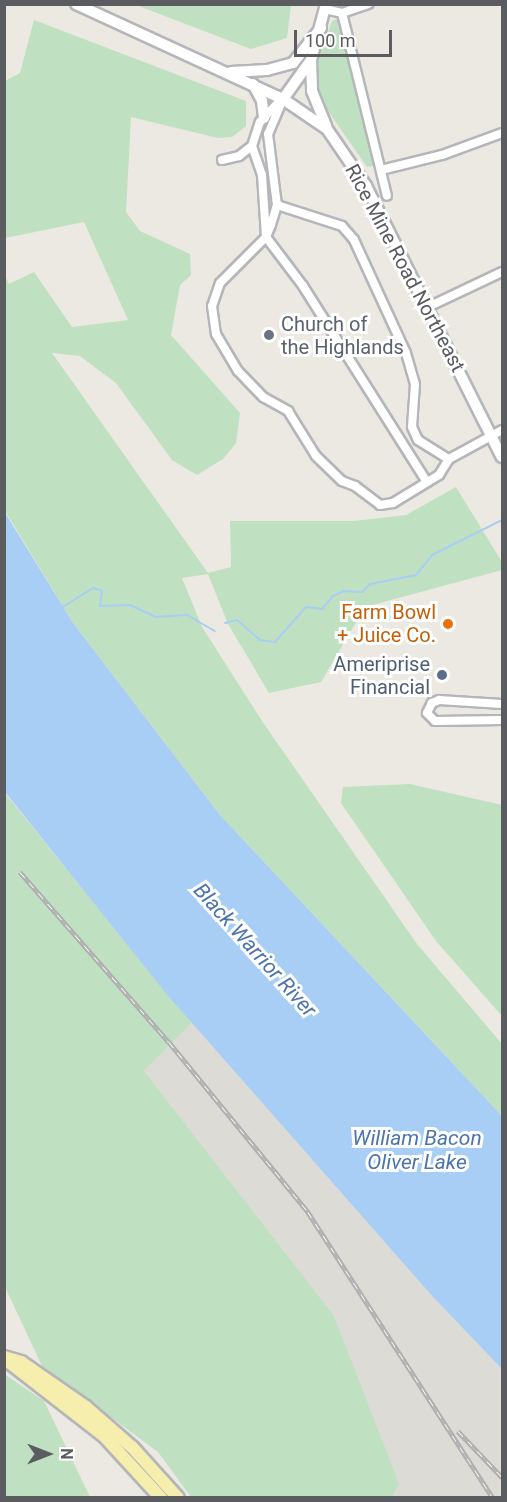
<!DOCTYPE html>
<style>
body{margin:0}
#map{position:relative;width:507px;height:1502px;overflow:hidden;background:#ebe9e1;font-family:Roboto,sans-serif}
div>[style]{position:absolute}
.industrial>*{inset:0;background:#dddbd6}
.green>*{inset:0;background:#c0e0c2}
.water>*{inset:0;background:#a8cef5}
.stream>*{height:2px;margin:-1px;padding:0 1px;transform-origin:1px;border-radius:1px;background:#a8cef5}
.roads{filter:drop-shadow(2px 0 #b4b6ba) drop-shadow(-2px 0 #b4b6ba) drop-shadow(0 2px #b4b6ba) drop-shadow(0 -2px #b4b6ba)}
.minor>*{height:8px;margin:-4px;padding:0 4px;transform-origin:4px;border-radius:4px;background:#fff}
.secondary>*{height:10px;margin:-5px;padding:0 5px;transform-origin:5px;border-radius:5px;background:#fff}
.primary>*{height:12px;margin:-6px;padding:0 6px;transform-origin:6px;border-radius:6px;background:#f5eeac}
.rail>*{height:4.5px;margin-top:-2.25px;transform-origin:0;background:repeating-linear-gradient(90deg,#fff 0 7px,#b0b0b1 0 14px);box-sizing:border-box;border-block:2px solid #b0b0b1}
.dots>*{width:16px;height:16px;translate:-50% -50%;box-sizing:border-box;border:3px solid #fff;border-radius:50%}
span{translate:-50% -50%;white-space:nowrap;text-align:center;line-height:1.15;-webkit-text-stroke:6px #fff;paint-order:stroke}
.street-label{font-size:20px;color:#5a5c60}
.worship-label{font-size:20px;color:#5b616d}
.left{translate:0 -50%;text-align:left}
.food-label{font-size:20px;color:#c56008}
.right{translate:-100% -50%;text-align:right}
.service-label{font-size:20px;color:#4e5e75}
.water-label{font-size:21px;color:#4b74ac;font-style:italic}
.frame{position:absolute;inset:0;border:6px solid #5a5c60;pointer-events:none}
.north{position:absolute;left:18px;top:1424px;width:60px;height:60px;-webkit-text-stroke:4px #fff;paint-order:stroke;rotate:90deg;font-size:16px;font-weight:700;line-height:24px;text-align:center;color:#5a5c60}
.north::after{content:'';display:block;margin:auto;width:21px;height:27px;background:#5a5c60;clip-path:polygon(50% 0,100% 100%,50% 72%,0 100%)}
.scale{position:absolute;left:294px;top:30px;width:98px;height:27px;box-sizing:border-box;border:3px solid #5a5c60;border-top:0;padding-left:8px;font-size:18px;line-height:21px;white-space:nowrap;color:#5a5c60;-webkit-text-stroke:4px #fff;paint-order:stroke}
</style>
<div id="map">
<div class="industrial">
<div style="clip-path:polygon(192px 1023px,433px 1297px,502px 1369px,502px 1497px,392px 1497px,399px 1484px,144px 1071px)"></div>
</div>
<div class="green">
<div style="clip-path:polygon(136px 5px,291px 4px,291px 5px,287px 38px,251px 49px)"></div>
<div style="clip-path:polygon(336px 19px,340px 23px,376px 165px,367px 167px,317px 95px,317px 64px,332px 21px)"></div>
<div style="clip-path:polygon(34px 20px,246px 101px,246px 126px,232px 137px,218px 138px,131px 117px,126px 212px,140px 231px,190px 254px,191px 275px,180px 285px,171px 335px,240px 413px,236px 443px,223px 459px,197px 475px,172px 460px,116px 383px,80px 356px,52px 353px,208px 573px,231px 567px,230px 521px,354px 521px,406px 515px,456px 487px,502px 562px,502px 570px,365px 607px,321px 682px,269px 693px,228px 624px,208px 574px,182px 578px,202px 627px,262px 721px,417px 944px,502px 1044px,502px 1116px,220px 815px,73px 623px,5px 511px,4px 273px,9px 284px,34px 272px,72px 327px,128px 320px,84px 222px,5px 238px,5px 81px,20px 73px)"></div>
<div style="clip-path:polygon(410px 784px,502px 805px,502px 1016px,436px 941px,341px 803px,343px 787px)"></div>
<div style="clip-path:polygon(4px 792px,192px 1023px,144px 1071px,334px 1316px,399px 1484px,392px 1497px,191px 1497px,158px 1452px,42px 1366px,5px 1287px)"></div>
<div style="clip-path:polygon(4px 1374px,44px 1401px,90px 1497px,5px 1497px)"></div>
</div>
<div class="water">
<div style="clip-path:polygon(4px 511px,73px 623px,220px 815px,502px 1116px,502px 1369px,433px 1297px,169px 997px,5px 792px)"></div>
</div>
<div class="stream">
<div style="left:61px;top:608px;width:38px;rotate:-32deg"></div>
<div style="left:93px;top:588px;width:9px;rotate:18deg"></div>
<div style="left:102px;top:591px;width:15px;rotate:98deg"></div>
<div style="left:100px;top:606px;width:30px;rotate:-2deg"></div>
<div style="left:130px;top:605px;width:29px;rotate:25deg"></div>
<div style="left:156px;top:617px;width:31px;rotate:-4deg"></div>
<div style="left:187px;top:615px;width:32px;rotate:30deg"></div>
<div style="left:225px;top:623px;width:12px;rotate:-14deg"></div>
<div style="left:237px;top:620px;width:30px;rotate:41deg"></div>
<div style="left:260px;top:640px;width:15px;rotate:8deg"></div>
<div style="left:275px;top:642px;width:47px;rotate:-48.5deg"></div>
<div style="left:306px;top:607px;width:16px;rotate:7deg"></div>
<div style="left:322px;top:609px;width:17px;rotate:-50deg"></div>
<div style="left:333px;top:596px;width:12px;rotate:-24deg"></div>
<div style="left:344px;top:591px;width:18px;rotate:3deg"></div>
<div style="left:362px;top:592px;width:11px;rotate:-45deg"></div>
<div style="left:370px;top:584px;width:47px;rotate:-11.1deg"></div>
<div style="left:416px;top:575px;width:26px;rotate:-51deg"></div>
<div style="left:432px;top:555px;width:78px;rotate:-26.6deg"></div>
</div>
<div class="roads">
<div class="minor">
<div style="left:325px;top:9px;width:17px;rotate:13deg"></div>
<div style="left:342px;top:13px;width:28px;rotate:-19deg"></div>
<div style="left:342px;top:13px;width:188px;rotate:76.2deg"></div>
<div style="left:283px;top:99px;width:38px;rotate:113deg"></div>
<div style="left:268px;top:134px;width:72px;rotate:82.8deg"></div>
<div style="left:277px;top:205px;width:21px;rotate:107deg"></div>
<div style="left:271px;top:225px;width:13px;rotate:113deg"></div>
<div style="left:266px;top:237px;width:65px;rotate:135deg"></div>
<div style="left:220px;top:283px;width:24px;rotate:109deg"></div>
<div style="left:212px;top:306px;width:28px;rotate:82deg"></div>
<div style="left:216px;top:334px;width:43px;rotate:59.3deg"></div>
<div style="left:238px;top:371px;width:36px;rotate:46deg"></div>
<div style="left:263px;top:397px;width:29px;rotate:29deg"></div>
<div style="left:288px;top:411px;width:53px;rotate:58.1deg"></div>
<div style="left:316px;top:456px;width:36px;rotate:44deg"></div>
<div style="left:342px;top:481px;width:14px;rotate:21deg"></div>
<div style="left:355px;top:486px;width:31px;rotate:37deg"></div>
<div style="left:380px;top:505px;width:13px;rotate:-9deg"></div>
<div style="left:393px;top:503px;width:54px;rotate:-31.3deg"></div>
<div style="left:439px;top:475px;width:19px;rotate:-58deg"></div>
<div style="left:449px;top:459px;width:60px;rotate:-28.7deg"></div>
<div style="left:252px;top:146px;width:31px;rotate:71deg"></div>
<div style="left:262px;top:175px;width:62px;rotate:86.3deg"></div>
<div style="left:266px;top:237px;width:61px;rotate:52.9deg"></div>
<div style="left:303px;top:286px;width:232px;rotate:57.7deg"></div>
<div style="left:222px;top:160px;width:17px;rotate:-13deg"></div>
<div style="left:239px;top:156px;width:16px;rotate:-38deg"></div>
<div style="left:252px;top:146px;width:25px;rotate:-72deg"></div>
<div style="left:260px;top:122px;width:25px;rotate:-47deg"></div>
<div style="left:381px;top:170px;width:63px;rotate:-13.8deg"></div>
<div style="left:442px;top:155px;width:64px;rotate:-20.1deg"></div>
<div style="left:277px;top:205px;width:68px;rotate:17.9deg"></div>
<div style="left:342px;top:226px;width:18px;rotate:49deg"></div>
<div style="left:354px;top:240px;width:124px;rotate:65.3deg"></div>
<div style="left:406px;top:353px;width:32px;rotate:74deg"></div>
<div style="left:415px;top:384px;width:43px;rotate:94deg"></div>
<div style="left:412px;top:427px;width:14px;rotate:65deg"></div>
<div style="left:418px;top:440px;width:36px;rotate:32deg"></div>
<div style="left:428px;top:307px;width:82px;rotate:-25.3deg"></div>
<div style="left:502px;top:704px;width:63px;rotate:-176.4deg"></div>
<div style="left:439px;top:700px;width:8px;rotate:157deg"></div>
<div style="left:432px;top:703px;width:11px;rotate:117deg"></div>
<div style="left:427px;top:713px;width:11px;rotate:45deg"></div>
<div style="left:435px;top:721px;width:67px;rotate:-0.9deg"></div>
</div>
<div class="secondary">
<div style="left:76px;top:4px;width:228px;rotate:24.7deg"></div>
<div style="left:283px;top:99px;width:53px;rotate:34.3deg"></div>
<div style="left:327px;top:129px;width:69px;rotate:55.6deg"></div>
<div style="left:366px;top:186px;width:303px;rotate:63.4deg"></div>
<div style="left:311px;top:60px;width:31px;rotate:88deg"></div>
<div style="left:312px;top:91px;width:38px;rotate:68deg"></div>
<div style="left:231px;top:72px;width:36px;rotate:-3deg"></div>
<div style="left:267px;top:70px;width:27px;rotate:-15deg"></div>
<div style="left:293px;top:63px;width:45px;rotate:-51.3deg"></div>
<div style="left:253px;top:84px;width:19px;rotate:62deg"></div>
<div style="left:262px;top:101px;width:17px;rotate:83deg"></div>
<div style="left:283px;top:99px;width:48px;rotate:-54.3deg"></div>
<div style="left:311px;top:60px;width:58px;rotate:-75deg"></div>
</div>
<div class="primary">
<div style="left:4px;top:1357px;width:18px;rotate:16deg"></div>
<div style="left:21px;top:1362px;width:79px;rotate:34.7deg"></div>
<div style="left:86px;top:1407px;width:62px;rotate:41.1deg"></div>
<div style="left:133px;top:1448px;width:67px;rotate:48deg"></div>
<div style="left:5px;top:1359px;width:125px;rotate:37.9deg"></div>
<div style="left:104px;top:1436px;width:84px;rotate:47.4deg"></div>
</div>
</div>
<div class="rail">
<div style="left:20px;top:872px;width:226px;rotate:48.8deg"></div>
<div style="left:169px;top:1042px;width:220px;rotate:50.7deg"></div>
<div style="left:308px;top:1212px;width:341px;rotate:57.1deg"></div>
<div style="left:458px;top:1431px;width:64px;rotate:46.3deg"></div>
</div>
<div class="dots">
<div style="left:269px;top:335px;background:#6b7280"></div>
<div style="left:448px;top:624px;background:#e8710a"></div>
<div style="left:442px;top:675px;background:#5c6f8a"></div>
</div>
<div class="street-label">
<span style="left:405px;top:268px;rotate:62deg">Rice Mine Road Northeast</span>
</div>
<div class="worship-label">
<span class="left" style="left:281px;top:336px">Church of<br>the Highlands</span>
</div>
<div class="food-label">
<span class="right" style="left:436px;top:624px">Farm Bowl<br>+ Juice Co.</span>
</div>
<div class="service-label">
<span class="right" style="left:430px;top:676px">Ameriprise<br>Financial</span>
</div>
<div class="water-label">
<span style="left:255px;top:950px;rotate:48deg">Black Warrior River</span>
<span style="left:417px;top:1150px">William Bacon<br>Oliver Lake</span>
</div>
<div class="frame"></div>
<div class="north">N</div>
<div class="scale">100 m</div>
</div>
